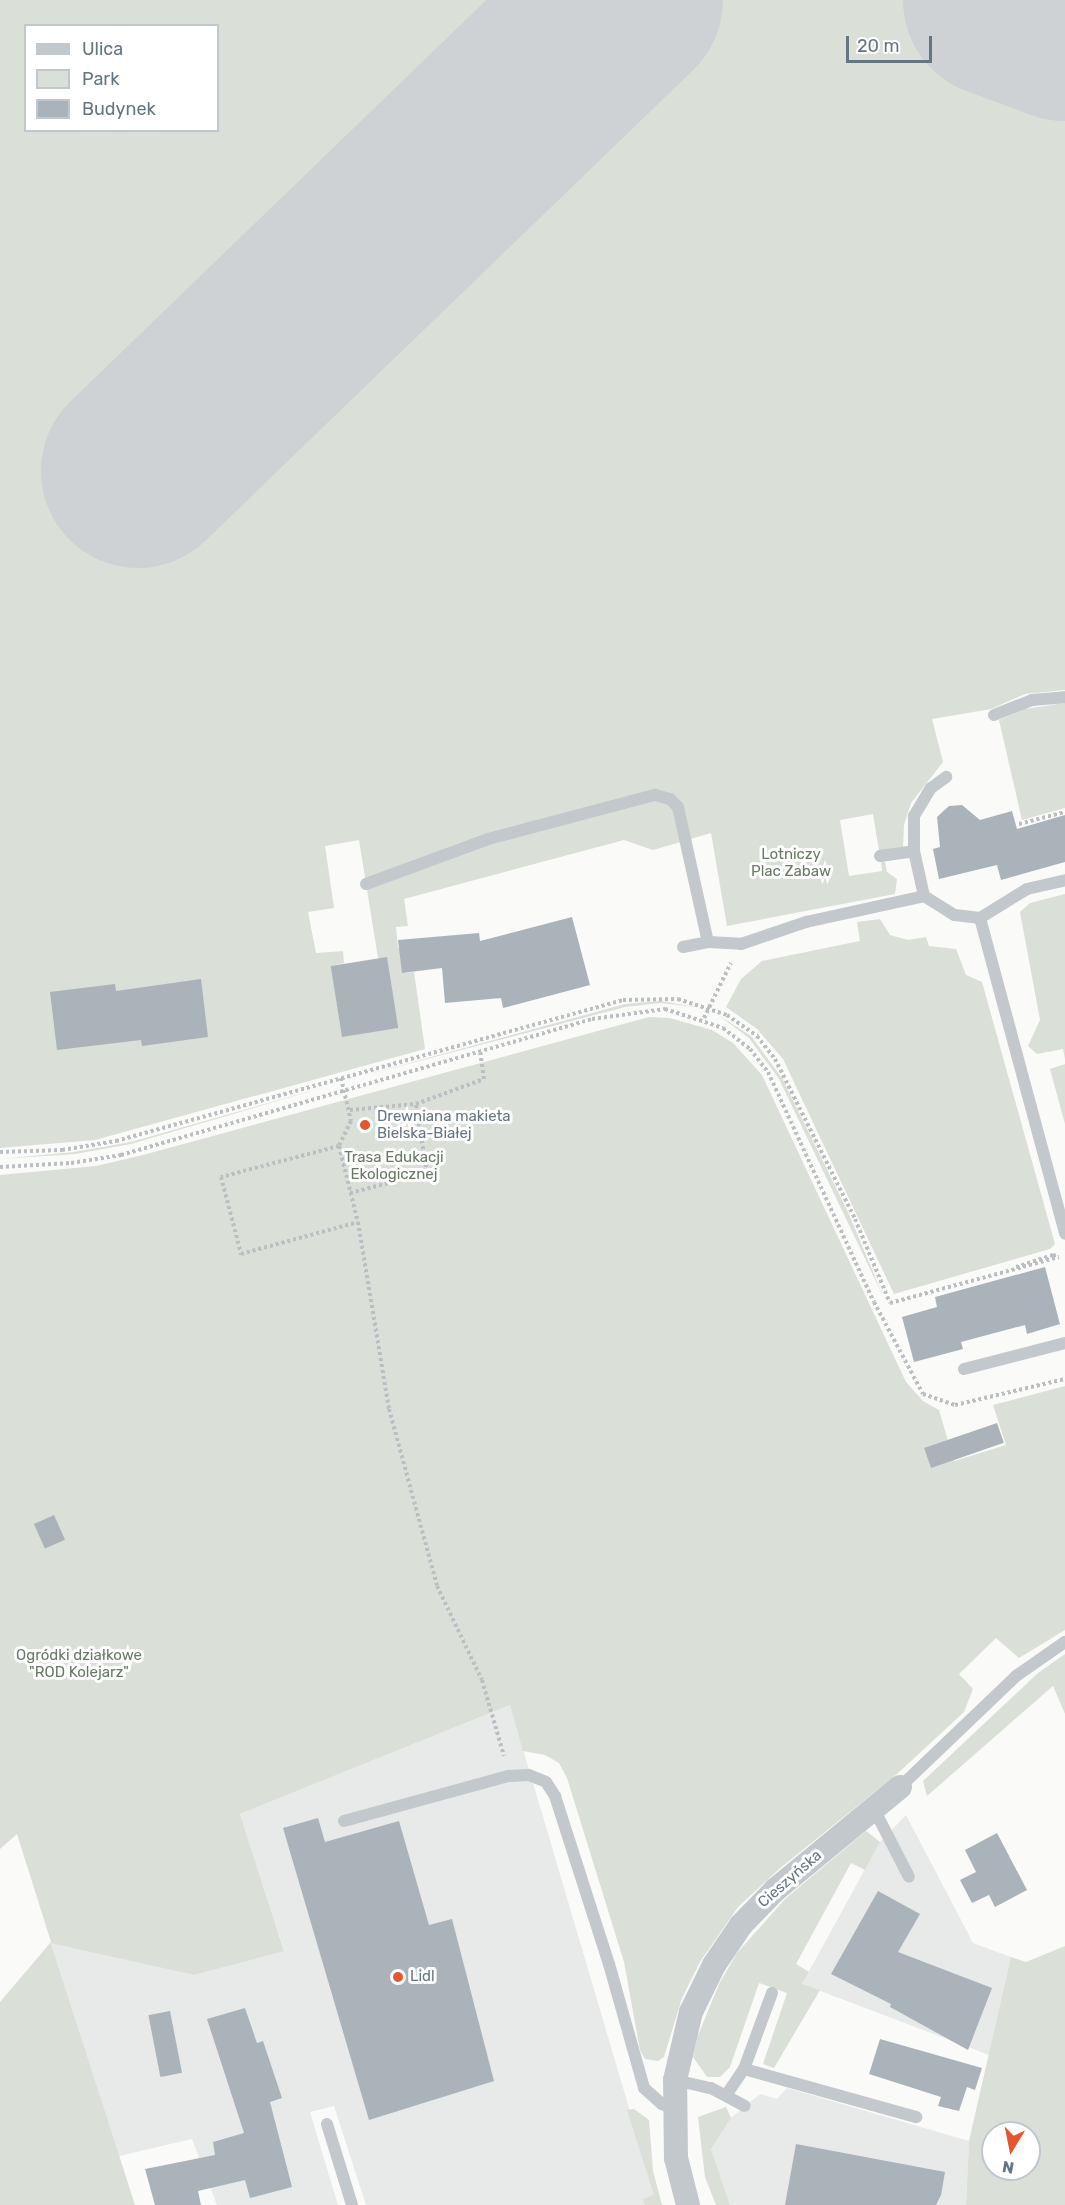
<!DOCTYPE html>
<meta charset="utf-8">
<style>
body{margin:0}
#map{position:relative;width:1065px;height:2205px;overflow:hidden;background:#fafaf8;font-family:Rubik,sans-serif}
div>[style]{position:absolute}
.built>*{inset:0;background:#e8e9e9}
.green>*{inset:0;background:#dadfd7}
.runway>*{height:194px;margin:-97px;padding:0 97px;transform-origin:97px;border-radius:97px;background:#ced2d4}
.building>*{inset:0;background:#aab3b9;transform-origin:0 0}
.path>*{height:4px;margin-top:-2px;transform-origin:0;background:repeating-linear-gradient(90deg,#bbbfc2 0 3px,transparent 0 6px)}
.service>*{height:12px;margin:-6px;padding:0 6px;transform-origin:6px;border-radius:6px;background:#c3c8cc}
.minor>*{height:24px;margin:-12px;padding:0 12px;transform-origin:12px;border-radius:12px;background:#c3c8cc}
.dots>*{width:16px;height:16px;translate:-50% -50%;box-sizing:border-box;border:3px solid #fff;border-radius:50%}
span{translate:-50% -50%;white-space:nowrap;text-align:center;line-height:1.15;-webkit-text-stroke:6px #fff;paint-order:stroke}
.park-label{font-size:15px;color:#687a64}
.poi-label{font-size:15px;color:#657683}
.left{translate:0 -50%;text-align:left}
.street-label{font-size:15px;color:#657683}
.legend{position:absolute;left:24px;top:24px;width:195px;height:108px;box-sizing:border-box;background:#fff;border:2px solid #c1c8cd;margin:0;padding:8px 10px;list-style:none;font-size:18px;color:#657683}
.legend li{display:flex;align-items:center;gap:12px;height:30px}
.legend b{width:30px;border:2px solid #c1c8cd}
.north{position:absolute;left:981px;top:2121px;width:60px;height:60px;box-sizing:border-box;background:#fff;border:2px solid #c1c8cd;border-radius:50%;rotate:190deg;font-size:16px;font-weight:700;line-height:24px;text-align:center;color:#657683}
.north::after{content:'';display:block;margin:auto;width:21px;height:27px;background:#e4572e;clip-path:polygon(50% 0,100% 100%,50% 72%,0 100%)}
.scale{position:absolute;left:846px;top:36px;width:86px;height:27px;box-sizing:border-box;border:3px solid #657683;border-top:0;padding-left:8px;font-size:18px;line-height:21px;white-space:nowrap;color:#657683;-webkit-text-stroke:4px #fff;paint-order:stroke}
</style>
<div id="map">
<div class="built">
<div style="clip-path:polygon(510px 1705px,655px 2196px,644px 2199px,645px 2205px,366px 2205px,334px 2106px,310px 2112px,338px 2205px,217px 2205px,192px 2139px,119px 2156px,51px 1942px,194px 1975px,284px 1950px,240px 1814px)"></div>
<div style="clip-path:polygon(906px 1815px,973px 1943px,1011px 1957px,989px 2055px,802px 1984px,880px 1842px)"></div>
<div style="clip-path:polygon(787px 2088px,969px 2141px,966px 2205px,730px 2205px,711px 2149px,731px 2118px,760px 2094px,777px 2099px)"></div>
</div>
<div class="green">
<div style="clip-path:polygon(evenodd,0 0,1065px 0,1065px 690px,1025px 694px,991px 709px,932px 719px,943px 762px,911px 803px,904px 825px,903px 847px,879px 851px,873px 814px,840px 820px,849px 876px,882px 871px,881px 860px,885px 862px,887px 872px,897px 879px,895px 894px,727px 926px,711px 833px,653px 850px,624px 840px,404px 899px,408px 926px,396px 927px,398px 948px,410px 946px,404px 973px,414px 972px,425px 1049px,95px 1140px,0 1148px,0 0,26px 26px,218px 26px,218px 130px,26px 130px,26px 26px,0 0,359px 840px,378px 958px,398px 1028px,342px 1036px,331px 966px,344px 963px,343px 951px,316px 953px,308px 912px,334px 908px,325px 846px,359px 840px)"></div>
<div style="clip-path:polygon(1065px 703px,1065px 808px,1022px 820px,999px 720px,1025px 709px)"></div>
<div style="clip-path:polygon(1065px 894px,1065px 1059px,1063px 1049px,1037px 1054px,1028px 1046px,1040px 1020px,1020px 912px,1030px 903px)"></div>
<div style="clip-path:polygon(880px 919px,890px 935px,908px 940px,926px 937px,929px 946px,956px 949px,966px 975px,982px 982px,1055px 1244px,1050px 1249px,894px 1294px,783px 1059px,757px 1029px,726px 1007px,741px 979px,762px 961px,860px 941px,857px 922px)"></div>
<div style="clip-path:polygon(660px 1001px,696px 1007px,660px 1003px,625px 1007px,362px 1076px,625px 1004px)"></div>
<div style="clip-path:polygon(718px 1015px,751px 1036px,782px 1078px,848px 1212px,883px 1296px,779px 1079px,749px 1038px)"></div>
<div style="clip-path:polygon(649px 1017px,670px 1018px,712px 1030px,733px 1043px,762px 1075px,906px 1382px,923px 1401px,939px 1410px,954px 1461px,1006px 1445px,993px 1405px,1065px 1386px,1065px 1630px,1019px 1658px,996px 1638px,959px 1674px,973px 1689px,964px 1712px,897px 1774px,779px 1869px,738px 1907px,700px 1962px,682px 1998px,664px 2057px,658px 2061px,645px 2059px,640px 2050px,624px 1962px,567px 1778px,559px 1763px,545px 1755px,523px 1751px,510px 1705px,240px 1814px,284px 1951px,194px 1975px,51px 1943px,135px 2205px,0 2205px,0 2002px,51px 1942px,17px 1834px,0 1849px,0 1175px,96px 1166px,143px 1155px)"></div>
<div style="clip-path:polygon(1065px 1064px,1065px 1124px,1050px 1069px)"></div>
<div style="clip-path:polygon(335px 1084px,131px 1144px,75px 1154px,0 1159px,74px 1152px,131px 1142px)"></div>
<div style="clip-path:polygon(1065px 1654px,1065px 1714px,1053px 1686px,927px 1796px,923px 1781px,1038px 1673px)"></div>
<div style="clip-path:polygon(866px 1831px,880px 1842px,865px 1870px,851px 1863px,796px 1964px,809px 1972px,802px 1984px,820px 1990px,774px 2068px,763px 2064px,787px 1993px,759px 1983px,730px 2067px,720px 2077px,707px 2077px,693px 2057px,697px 2038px,719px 1984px,737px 1953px,785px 1899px)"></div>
<div style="clip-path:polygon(evenodd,1065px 1946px,1065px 2205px,966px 2205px,969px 2141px,1011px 1957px,1026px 1962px,1065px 1946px,993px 2133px,1029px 2133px,1029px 2169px,993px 2169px,993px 2133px)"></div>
<div style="clip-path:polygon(726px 2107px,731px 2118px,711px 2149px,730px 2205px,716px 2205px,705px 2177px,698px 2117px)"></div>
<div style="clip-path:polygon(634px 2109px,649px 2120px,653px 2171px,662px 2205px,645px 2205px,643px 2199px,654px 2195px,627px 2110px)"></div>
</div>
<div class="runway">
<div style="left:1000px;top:0;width:69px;rotate:20.3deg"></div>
<div style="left:138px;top:471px;width:678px;rotate:-43.98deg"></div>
</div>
<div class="building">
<div style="clip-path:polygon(962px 805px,980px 820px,1012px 811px,1017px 829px,1065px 815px,1065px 862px,1001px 880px,997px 865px,939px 879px,933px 849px,940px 847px,937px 817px,949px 806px)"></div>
<div style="clip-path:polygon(572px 917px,590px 985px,503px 1008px,501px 998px,445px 1003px,442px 968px,402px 973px,398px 940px,479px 933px,480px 941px)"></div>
<div style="left:387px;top:957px;width:72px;height:57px;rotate:81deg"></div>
<div style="clip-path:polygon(201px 979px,208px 1037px,142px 1046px,141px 1040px,57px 1050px,50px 992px,115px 984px,116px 991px)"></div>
<div style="clip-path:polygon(1045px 1267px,1060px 1324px,1027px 1334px,1025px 1325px,961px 1342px,963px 1349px,914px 1362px,902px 1317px,937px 1307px,935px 1297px)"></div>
<div style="left:997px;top:1423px;width:21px;height:77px;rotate:71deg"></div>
<div style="left:54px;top:1515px;width:27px;height:22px;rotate:66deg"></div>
<div style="clip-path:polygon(318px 1818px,325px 1842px,399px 1821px,429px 1925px,452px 1919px,494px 2081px,369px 2120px,283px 1828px)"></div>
<div style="clip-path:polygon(997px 1833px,1027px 1890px,995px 1907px,989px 1895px,972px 1903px,960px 1880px,976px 1872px,965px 1850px)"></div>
<div style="clip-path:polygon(878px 1891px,920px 1914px,898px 1952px,992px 1988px,968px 2050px,890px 2007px,891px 2004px,831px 1974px)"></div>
<div style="clip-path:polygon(245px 2008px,257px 2043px,263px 2041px,282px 2098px,270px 2102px,292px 2187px,250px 2198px,245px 2180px,198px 2191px,201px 2205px,155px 2205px,145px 2169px,215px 2155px,213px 2142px,244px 2133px,207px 2019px)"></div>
<div style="left:170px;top:2011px;width:63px;height:22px;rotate:79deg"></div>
<div style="clip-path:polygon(880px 2039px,982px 2068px,975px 2090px,967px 2087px,959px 2111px,938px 2106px,941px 2097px,869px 2074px)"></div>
<div style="clip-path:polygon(796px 2144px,945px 2172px,941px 2195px,936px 2205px,785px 2205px)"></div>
</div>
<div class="path">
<div style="left:1019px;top:824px;width:48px;rotate:-14.6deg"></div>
<div style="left:704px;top:1018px;width:61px;rotate:-63.9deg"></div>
<div style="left:341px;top:1078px;width:44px;rotate:76.9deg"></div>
<div style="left:351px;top:1121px;width:28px;rotate:116deg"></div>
<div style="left:339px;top:1146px;width:78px;rotate:76deg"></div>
<div style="left:358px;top:1222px;width:190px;rotate:80.6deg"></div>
<div style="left:389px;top:1409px;width:183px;rotate:74.8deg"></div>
<div style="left:437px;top:1586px;width:104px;rotate:64.4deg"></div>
<div style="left:482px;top:1680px;width:79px;rotate:73.9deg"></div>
<div style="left:350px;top:1110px;width:66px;rotate:-5.2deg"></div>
<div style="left:339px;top:1146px;width:122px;rotate:165.3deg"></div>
<div style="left:221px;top:1177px;width:80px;rotate:75.4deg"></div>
<div style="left:241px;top:1254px;width:121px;rotate:-15.3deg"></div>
<div style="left:0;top:1152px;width:62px;rotate:-1.8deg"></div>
<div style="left:62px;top:1150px;width:55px;rotate:-9.5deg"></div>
<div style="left:116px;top:1141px;width:526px;rotate:-15.54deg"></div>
<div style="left:623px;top:1000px;width:55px;rotate:-1deg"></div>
<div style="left:678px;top:999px;width:52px;rotate:18.1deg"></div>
<div style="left:727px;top:1015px;width:37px;rotate:35deg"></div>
<div style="left:757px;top:1036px;width:29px;rotate:52deg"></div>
<div style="left:775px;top:1059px;width:179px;rotate:63.4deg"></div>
<div style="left:855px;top:1219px;width:91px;rotate:67.4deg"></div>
<div style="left:890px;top:1303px;width:175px;rotate:-15.2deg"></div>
<div style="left:0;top:1167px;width:71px;rotate:-3.2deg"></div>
<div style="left:71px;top:1163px;width:51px;rotate:-9.1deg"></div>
<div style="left:121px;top:1155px;width:490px;rotate:-16.1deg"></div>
<div style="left:592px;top:1019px;width:74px;rotate:-7.8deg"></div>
<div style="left:665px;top:1009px;width:61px;rotate:18.1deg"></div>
<div style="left:723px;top:1028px;width:34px;rotate:38deg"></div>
<div style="left:750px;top:1049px;width:29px;rotate:52deg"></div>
<div style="left:768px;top:1072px;width:253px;rotate:65.3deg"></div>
<div style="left:874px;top:1302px;width:104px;rotate:62deg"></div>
<div style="left:923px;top:1394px;width:34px;rotate:19deg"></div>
<div style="left:955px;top:1405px;width:113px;rotate:-13.3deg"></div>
<div style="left:350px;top:1193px;width:80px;rotate:-14.6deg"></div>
<div style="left:427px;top:1173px;width:70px;rotate:-99.1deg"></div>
<div style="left:416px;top:1104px;width:72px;rotate:-20.2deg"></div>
<div style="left:484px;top:1079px;width:27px;rotate:-98deg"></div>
<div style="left:1016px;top:1267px;width:39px;rotate:-18deg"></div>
<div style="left:1053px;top:1255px;width:6px;rotate:18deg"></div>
</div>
<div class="service">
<div style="left:994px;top:715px;width:41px;rotate:-21.5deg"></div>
<div style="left:1032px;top:700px;width:33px;rotate:-5deg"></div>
<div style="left:880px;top:856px;width:34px;rotate:-8deg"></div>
<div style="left:366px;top:884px;width:130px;rotate:-20.2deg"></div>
<div style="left:488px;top:839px;width:173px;rotate:-14.8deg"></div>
<div style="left:655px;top:795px;width:16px;rotate:15deg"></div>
<div style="left:670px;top:799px;width:11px;rotate:45deg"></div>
<div style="left:678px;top:807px;width:138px;rotate:77.5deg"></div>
<div style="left:924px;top:896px;width:46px;rotate:-102.5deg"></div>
<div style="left:914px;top:851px;width:35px;rotate:-90deg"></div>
<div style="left:914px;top:816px;width:33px;rotate:-59deg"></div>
<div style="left:931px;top:788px;width:19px;rotate:-36deg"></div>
<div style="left:980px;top:918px;width:327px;rotate:74.9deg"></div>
<div style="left:683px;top:947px;width:25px;rotate:-11deg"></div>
<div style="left:708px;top:942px;width:33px;rotate:3deg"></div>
<div style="left:741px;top:944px;width:69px;rotate:-18.7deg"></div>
<div style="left:806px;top:922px;width:121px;rotate:-12.4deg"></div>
<div style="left:924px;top:896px;width:36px;rotate:32deg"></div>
<div style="left:955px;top:915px;width:25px;rotate:7deg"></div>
<div style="left:980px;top:918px;width:55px;rotate:-31.7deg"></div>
<div style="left:1027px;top:889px;width:39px;rotate:-13deg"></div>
<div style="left:964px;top:1369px;width:104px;rotate:-14.4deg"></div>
<div style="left:900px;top:1787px;width:161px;rotate:-43.7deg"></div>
<div style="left:1016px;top:1676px;width:60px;rotate:-34.8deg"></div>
<div style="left:874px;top:1809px;width:76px;rotate:62.8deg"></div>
<div style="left:344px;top:1821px;width:171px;rotate:-15.3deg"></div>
<div style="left:509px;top:1776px;width:20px;rotate:-3deg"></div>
<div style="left:529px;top:1775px;width:18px;rotate:22deg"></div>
<div style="left:546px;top:1782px;width:17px;rotate:57deg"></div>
<div style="left:555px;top:1796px;width:176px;rotate:72.2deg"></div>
<div style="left:609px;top:1964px;width:129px;rotate:74.2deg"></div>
<div style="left:644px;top:2088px;width:24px;rotate:42deg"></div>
<div style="left:662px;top:2104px;width:13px;rotate:23deg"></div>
<div style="left:744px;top:2069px;width:179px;rotate:15.6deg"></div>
<div style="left:675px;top:2080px;width:37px;rotate:13deg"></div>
<div style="left:711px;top:2088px;width:38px;rotate:28deg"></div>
<div style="left:727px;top:2094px;width:30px;rotate:-56deg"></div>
<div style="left:744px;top:2069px;width:81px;rotate:-69.8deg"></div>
<div style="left:327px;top:2124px;width:85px;rotate:72.8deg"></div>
</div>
<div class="minor">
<div style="left:688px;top:2205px;width:49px;rotate:-104.3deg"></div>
<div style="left:676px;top:2158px;width:78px;rotate:-90.7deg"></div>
<div style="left:675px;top:2080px;width:70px;rotate:-76.8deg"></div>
<div style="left:691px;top:2012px;width:52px;rotate:-63.9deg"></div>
<div style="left:714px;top:1965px;width:48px;rotate:-56deg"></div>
<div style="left:741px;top:1925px;width:49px;rotate:-45.8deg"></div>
<div style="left:775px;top:1890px;width:162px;rotate:-39.5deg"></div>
</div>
<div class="dots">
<div style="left:365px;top:1125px;background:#e4572e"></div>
<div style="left:398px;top:1977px;background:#e4572e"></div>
</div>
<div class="park-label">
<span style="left:791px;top:863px">Lotniczy<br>Plac Zabaw</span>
<span style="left:394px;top:1166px">Trasa Edukacji<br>Ekologicznej</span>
<span style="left:79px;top:1664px">Ogródki działkowe<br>"ROD Kolejarz"</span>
</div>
<div class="poi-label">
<span class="left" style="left:377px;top:1125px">Drewniana makieta<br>Bielska-Białej</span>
<span class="left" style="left:410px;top:1977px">Lidl</span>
</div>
<div class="street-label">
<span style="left:790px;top:1879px;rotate:-41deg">Cieszyńska</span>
</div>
<ul class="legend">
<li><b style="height:8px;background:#c3c8cc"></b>Ulica</li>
<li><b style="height:16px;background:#dadfd7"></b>Park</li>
<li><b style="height:16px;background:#aab3b9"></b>Budynek</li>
</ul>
<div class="north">N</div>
<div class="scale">20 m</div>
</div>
